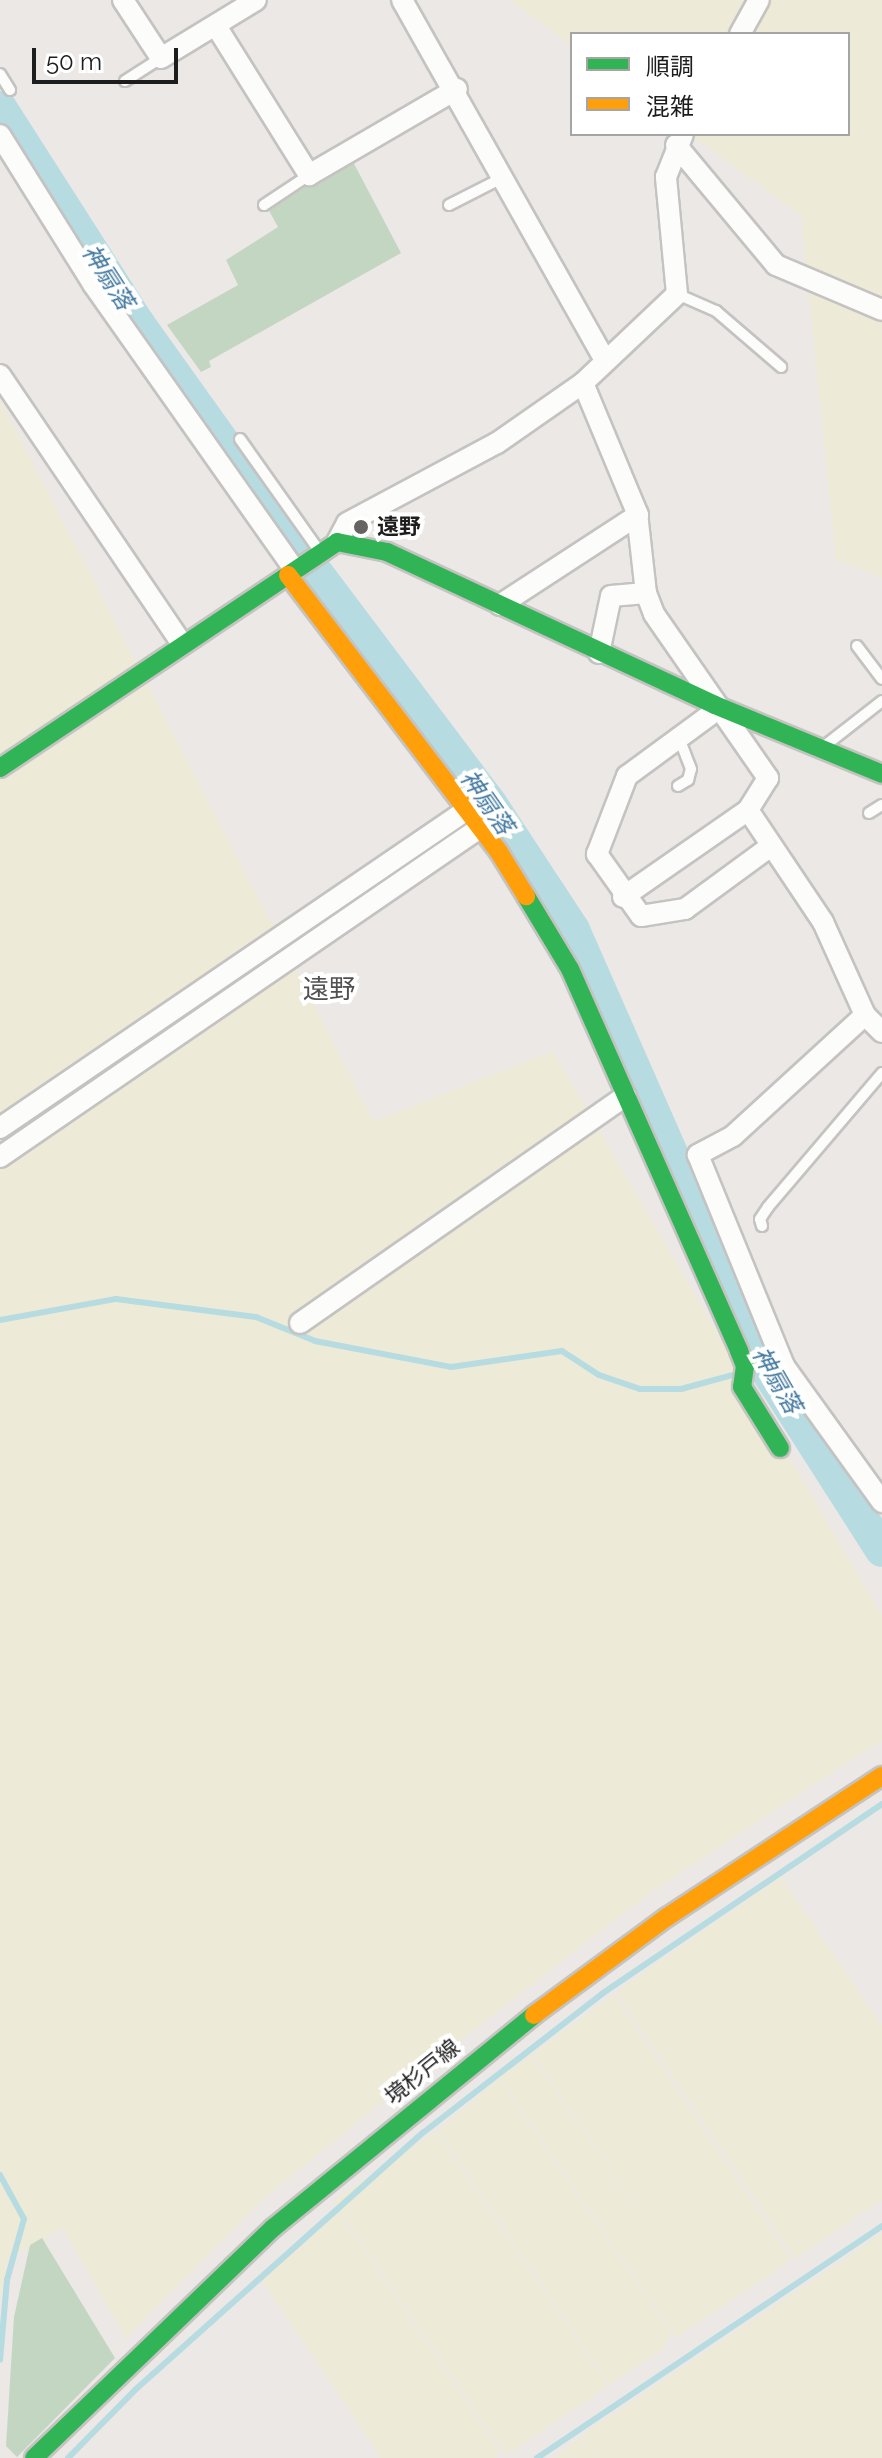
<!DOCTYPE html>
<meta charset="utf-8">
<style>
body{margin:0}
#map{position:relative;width:882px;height:2458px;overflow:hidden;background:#ebe8e5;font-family:Raleway,"Noto Sans JP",sans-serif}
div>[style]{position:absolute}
.farmland>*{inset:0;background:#edebd7;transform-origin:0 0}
.cemetery>*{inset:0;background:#c3d6c2}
.stream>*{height:6px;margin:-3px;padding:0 3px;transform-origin:3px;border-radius:3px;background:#b6dbe0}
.river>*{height:34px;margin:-17px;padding:0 17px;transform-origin:17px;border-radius:17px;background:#b6dbe0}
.roads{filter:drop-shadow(2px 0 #c4c3c1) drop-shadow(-2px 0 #c4c3c1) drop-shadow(0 2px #c4c3c1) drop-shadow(0 -2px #c4c3c1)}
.lane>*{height:10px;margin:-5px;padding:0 5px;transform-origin:5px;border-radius:5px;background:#fcfcfb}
.street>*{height:20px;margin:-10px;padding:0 10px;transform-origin:10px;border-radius:10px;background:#fcfcfb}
.fast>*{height:18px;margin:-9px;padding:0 9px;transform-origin:9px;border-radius:9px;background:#30b455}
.slow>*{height:18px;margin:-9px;padding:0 9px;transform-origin:9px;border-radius:9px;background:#ff9f0a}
.dots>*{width:22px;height:22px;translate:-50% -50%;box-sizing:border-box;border:4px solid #fff;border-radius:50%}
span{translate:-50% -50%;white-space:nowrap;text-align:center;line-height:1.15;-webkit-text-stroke:8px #fff;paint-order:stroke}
.poi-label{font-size:22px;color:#1d1d1d;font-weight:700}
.left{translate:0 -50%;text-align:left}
.street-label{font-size:22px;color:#1d1d1d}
.water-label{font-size:24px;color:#41789f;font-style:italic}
.quarter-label{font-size:26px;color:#505050}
.legend{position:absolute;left:570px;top:32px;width:280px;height:104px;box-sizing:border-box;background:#fff;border:2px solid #a5a5a5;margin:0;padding:10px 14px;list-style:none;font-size:24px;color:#1d1d1d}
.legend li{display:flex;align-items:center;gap:16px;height:40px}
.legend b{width:40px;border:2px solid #a5a5a5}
.scale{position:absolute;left:32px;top:48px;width:146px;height:36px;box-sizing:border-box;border:4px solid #1d1d1d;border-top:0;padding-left:10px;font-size:24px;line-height:28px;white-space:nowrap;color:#1d1d1d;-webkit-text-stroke:6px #fff;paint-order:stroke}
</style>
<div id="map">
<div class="farmland">
<div style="clip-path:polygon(509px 0,882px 0,882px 578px,836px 560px,801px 216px,690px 134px,848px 134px,848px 34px,572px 34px,572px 46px)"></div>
<div style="clip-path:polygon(0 400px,374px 1121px,553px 1051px,882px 1616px,882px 1740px,650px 1893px,391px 2095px,262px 2201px,126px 2339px,63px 2229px,8px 2259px,0 2301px)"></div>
<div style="clip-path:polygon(781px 1877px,882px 2025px,882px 2200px,795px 2259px,616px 1992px)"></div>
<div style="clip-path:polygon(614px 1994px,792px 2260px,676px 2338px,500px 2078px,531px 2054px,703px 2309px,533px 2054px)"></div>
<div style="clip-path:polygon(499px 2079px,673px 2336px,665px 2341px,667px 2347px,609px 2385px,438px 2130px)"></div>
<div style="left:436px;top:2131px;width:308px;height:124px;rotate:56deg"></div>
<div style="clip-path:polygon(339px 2212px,499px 2450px,496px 2458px,381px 2458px,262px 2281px)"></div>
<div style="clip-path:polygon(882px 2233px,882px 2458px,598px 2458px,582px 2435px,807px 2284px,817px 2297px,808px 2284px)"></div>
<div style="clip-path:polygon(581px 2437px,596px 2458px,552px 2458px)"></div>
</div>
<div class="cemetery">
<div style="clip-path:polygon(350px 156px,401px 253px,209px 361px,211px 367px,201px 372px,167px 325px,238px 285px,226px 260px,278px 227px,267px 207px)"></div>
<div style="clip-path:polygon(42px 2238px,115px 2358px,17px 2457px,6px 2446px,14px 2317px,30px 2245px)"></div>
</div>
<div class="stream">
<div style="left:446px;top:839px;width:25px;rotate:-37deg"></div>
<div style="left:0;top:1320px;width:118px;rotate:-10.3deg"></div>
<div style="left:116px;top:1299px;width:141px;rotate:7.3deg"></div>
<div style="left:256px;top:1317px;width:64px;rotate:22.1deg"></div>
<div style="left:315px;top:1341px;width:138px;rotate:10.8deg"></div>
<div style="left:451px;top:1367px;width:112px;rotate:-8.2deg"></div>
<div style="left:562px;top:1351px;width:44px;rotate:33deg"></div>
<div style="left:599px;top:1375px;width:43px;rotate:18.9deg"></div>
<div style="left:640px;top:1389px;width:41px"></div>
<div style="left:681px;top:1389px;width:54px;rotate:-15.1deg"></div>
<div style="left:0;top:2175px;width:50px;rotate:61.4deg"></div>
<div style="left:24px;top:2219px;width:63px;rotate:105.6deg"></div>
<div style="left:7px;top:2280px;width:80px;rotate:95deg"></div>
<div style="left:68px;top:2458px;width:95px;rotate:-45.4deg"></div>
<div style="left:135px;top:2390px;width:387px;rotate:-41.8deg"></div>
<div style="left:424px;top:2132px;width:227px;rotate:-37.8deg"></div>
<div style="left:603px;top:1993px;width:337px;rotate:-34.1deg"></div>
<div style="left:537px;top:2458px;width:416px;rotate:-33.9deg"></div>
</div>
<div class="river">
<div style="left:0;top:108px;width:258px;rotate:57.4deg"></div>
<div style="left:139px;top:325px;width:296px;rotate:54.5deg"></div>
<div style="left:311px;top:566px;width:299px;rotate:53deg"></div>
<div style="left:491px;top:805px;width:149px;rotate:56.7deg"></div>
<div style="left:573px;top:930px;width:477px;rotate:66.3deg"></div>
<div style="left:765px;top:1367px;width:217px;rotate:57.4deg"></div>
</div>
<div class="roads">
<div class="lane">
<div style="left:0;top:74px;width:19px;rotate:58deg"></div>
<div style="left:125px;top:81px;width:43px;rotate:-32.6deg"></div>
<div style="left:264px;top:205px;width:54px;rotate:-33.7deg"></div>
<div style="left:449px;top:205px;width:62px;rotate:-27deg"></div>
<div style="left:677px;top:294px;width:43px;rotate:23.6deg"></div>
<div style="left:716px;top:311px;width:86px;rotate:40.7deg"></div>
<div style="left:240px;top:439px;width:138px;rotate:54.7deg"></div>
<div style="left:857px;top:646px;width:41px;rotate:52.9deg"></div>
<div style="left:827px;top:744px;width:70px;rotate:-38deg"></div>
<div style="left:678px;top:786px;width:12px;rotate:-31deg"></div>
<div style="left:688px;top:780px;width:11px;rotate:-75deg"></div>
<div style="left:691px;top:769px;width:33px;rotate:-111deg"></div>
<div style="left:869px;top:813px;width:15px;rotate:-32deg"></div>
<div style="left:762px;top:1226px;width:7px;rotate:-106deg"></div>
<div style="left:760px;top:1219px;width:14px;rotate:-56deg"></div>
<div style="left:768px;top:1207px;width:176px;rotate:-49.6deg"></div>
</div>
<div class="street">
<div style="left:123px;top:0;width:69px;rotate:56.8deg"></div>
<div style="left:161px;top:58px;width:111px;rotate:-31.4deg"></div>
<div style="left:402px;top:0;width:414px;rotate:60.6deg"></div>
<div style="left:216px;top:26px;width:176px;rotate:58deg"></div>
<div style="left:309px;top:175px;width:171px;rotate:-30.2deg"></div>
<div style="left:740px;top:34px;width:39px;rotate:-61deg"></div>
<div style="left:0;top:135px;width:176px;rotate:58deg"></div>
<div style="left:93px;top:284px;width:350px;rotate:54.8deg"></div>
<div style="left:676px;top:145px;width:156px;rotate:50.2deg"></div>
<div style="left:776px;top:265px;width:115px;rotate:23deg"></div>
<div style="left:0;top:375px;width:325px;rotate:55.9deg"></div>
<div style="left:583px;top:383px;width:141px;rotate:67.4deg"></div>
<div style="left:637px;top:513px;width:81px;rotate:83.6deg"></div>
<div style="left:646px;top:593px;width:22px;rotate:69deg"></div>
<div style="left:654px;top:614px;width:200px;rotate:55.2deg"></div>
<div style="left:768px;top:778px;width:38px;rotate:122deg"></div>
<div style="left:748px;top:810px;width:135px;rotate:56.2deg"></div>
<div style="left:823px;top:922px;width:102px;rotate:65.7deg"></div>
<div style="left:865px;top:1015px;width:24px;rotate:45deg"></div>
<div style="left:337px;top:542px;width:21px;rotate:-62deg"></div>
<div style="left:347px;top:523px;width:170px;rotate:-28.1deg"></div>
<div style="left:497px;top:443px;width:105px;rotate:-34.9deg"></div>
<div style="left:583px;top:383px;width:129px;rotate:-43.4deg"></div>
<div style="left:677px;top:294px;width:118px;rotate:-95.4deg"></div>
<div style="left:666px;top:177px;width:46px;rotate:-68.4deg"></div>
<div style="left:500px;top:605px;width:165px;rotate:-33.1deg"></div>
<div style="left:599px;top:653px;width:58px;rotate:-78.1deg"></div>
<div style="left:611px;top:596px;width:35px;rotate:-5deg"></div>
<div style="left:715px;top:705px;width:11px;rotate:117deg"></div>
<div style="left:710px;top:715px;width:103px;rotate:143.7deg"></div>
<div style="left:627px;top:776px;width:84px;rotate:111deg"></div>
<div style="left:597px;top:854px;width:76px;rotate:54.6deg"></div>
<div style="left:641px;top:916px;width:45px;rotate:-9deg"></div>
<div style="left:685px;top:909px;width:107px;rotate:-36.2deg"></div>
<div style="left:623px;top:897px;width:152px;rotate:-34.8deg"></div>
<div style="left:865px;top:1015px;width:179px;rotate:137.5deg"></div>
<div style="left:733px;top:1136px;width:40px;rotate:152deg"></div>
<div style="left:698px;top:1155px;width:228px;rotate:67.8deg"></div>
<div style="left:784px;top:1366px;width:168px;rotate:54.2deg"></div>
<div style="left:0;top:1128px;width:566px;rotate:-34.28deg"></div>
<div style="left:0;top:1157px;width:583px;rotate:-34.45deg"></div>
<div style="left:300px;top:1323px;width:397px;rotate:-34.9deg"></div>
</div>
<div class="fast">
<div style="left:0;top:768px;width:406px;rotate:-33.8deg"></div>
<div style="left:337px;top:542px;width:51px;rotate:11.3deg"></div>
<div style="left:387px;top:552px;width:362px;rotate:25deg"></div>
<div style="left:715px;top:705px;width:181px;rotate:22.4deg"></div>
<div style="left:526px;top:896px;width:85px;rotate:58.9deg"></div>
<div style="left:570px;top:969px;width:418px;rotate:66.1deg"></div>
<div style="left:739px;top:1351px;width:16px;rotate:68deg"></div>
<div style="left:745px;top:1366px;width:21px;rotate:98deg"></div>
<div style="left:742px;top:1387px;width:72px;rotate:58.1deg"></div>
<div style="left:34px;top:2458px;width:332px;rotate:-43.9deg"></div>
<div style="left:273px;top:2228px;width:337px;rotate:-39.2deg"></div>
</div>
<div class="slow">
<div style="left:288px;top:575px;width:348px;rotate:52.7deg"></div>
<div style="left:499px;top:852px;width:52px;rotate:58.5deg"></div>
<div style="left:534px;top:2015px;width:165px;rotate:-36.4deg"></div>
<div style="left:667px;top:1917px;width:257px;rotate:-33.3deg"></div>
</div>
</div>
<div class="dots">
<div style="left:361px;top:527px;background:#656463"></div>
</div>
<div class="poi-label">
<span class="left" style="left:377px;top:527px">遠野</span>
</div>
<div class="street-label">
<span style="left:422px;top:2072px;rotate:-39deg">境杉戸線</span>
</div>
<div class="water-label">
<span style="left:108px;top:277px;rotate:57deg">神扇落</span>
<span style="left:487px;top:802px;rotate:55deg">神扇落</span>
<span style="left:777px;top:1380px;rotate:60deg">神扇落</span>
</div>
<div class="quarter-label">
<span style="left:329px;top:990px">遠野</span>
</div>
<ul class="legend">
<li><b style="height:10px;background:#30b455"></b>順調</li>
<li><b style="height:10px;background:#ff9f0a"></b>混雑</li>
</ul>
<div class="scale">50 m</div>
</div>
